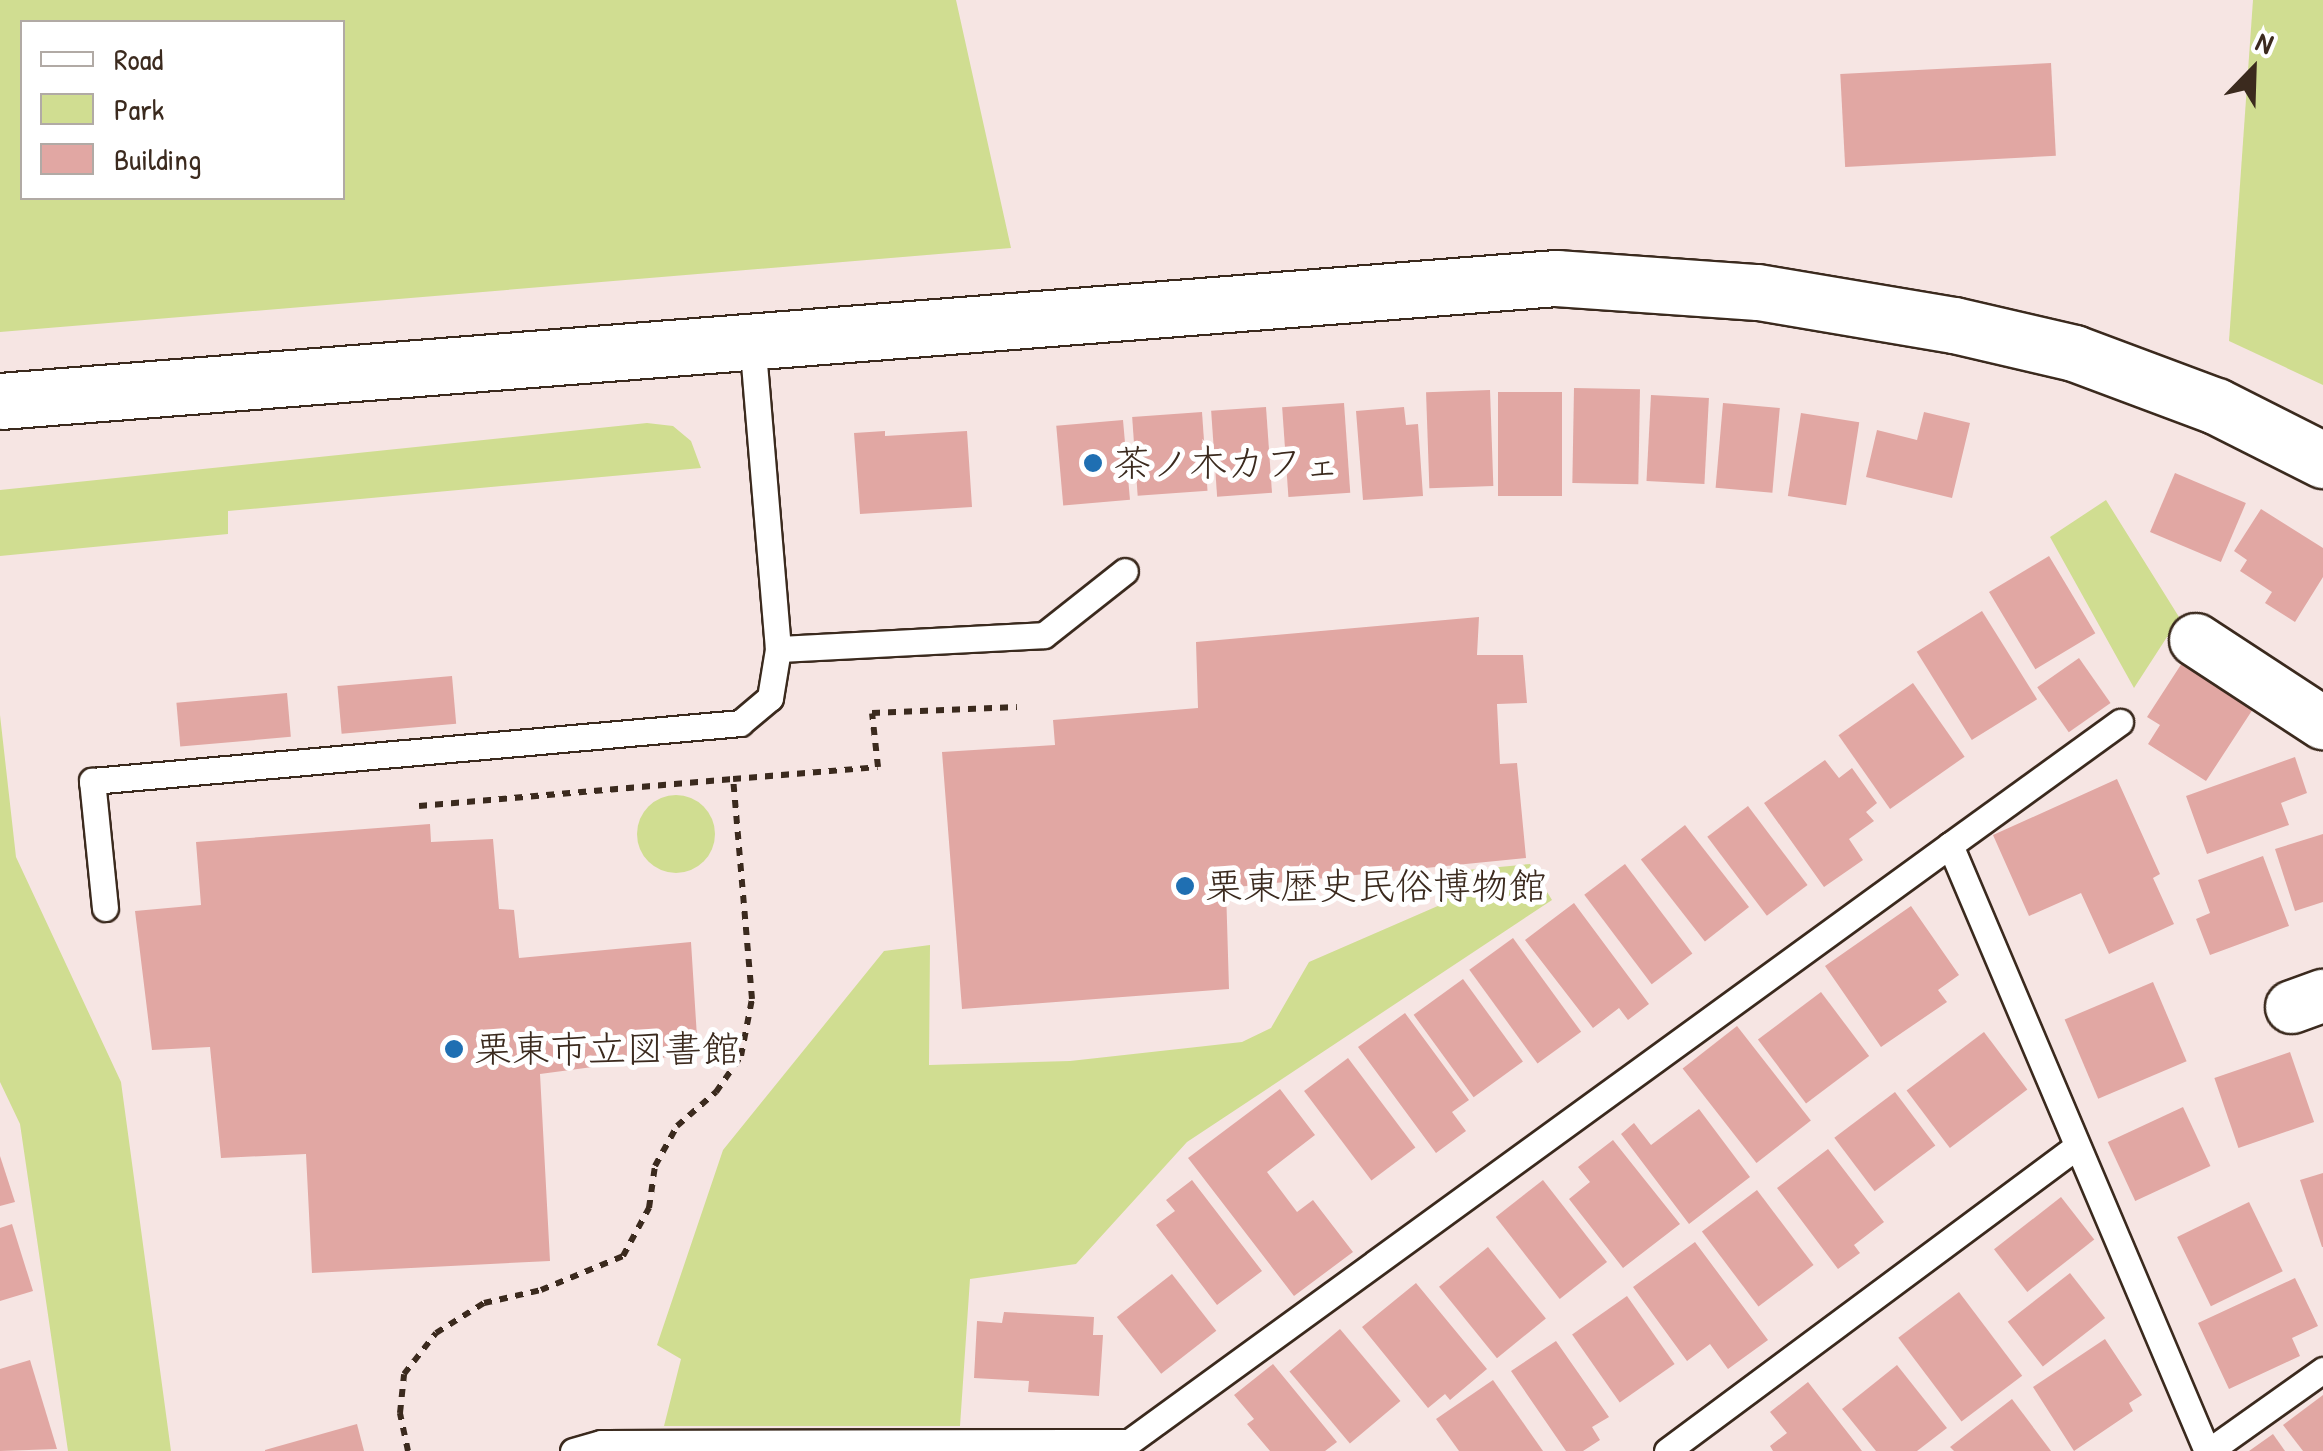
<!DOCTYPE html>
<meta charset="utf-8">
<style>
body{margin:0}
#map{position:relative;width:2323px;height:1451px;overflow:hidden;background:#f6e5e3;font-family:"Patrick Hand","Klee One",sans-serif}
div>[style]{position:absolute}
.green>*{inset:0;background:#d0dd91}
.round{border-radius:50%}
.building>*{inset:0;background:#e1a7a3;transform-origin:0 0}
.path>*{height:6px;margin-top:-3px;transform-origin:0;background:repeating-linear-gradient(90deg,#3b2a1e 0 8px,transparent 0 16px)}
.roads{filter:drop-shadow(2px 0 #3b2a1e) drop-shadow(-2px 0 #3b2a1e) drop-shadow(0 2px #3b2a1e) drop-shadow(0 -2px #3b2a1e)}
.service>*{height:25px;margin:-12.5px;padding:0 12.5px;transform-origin:12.5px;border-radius:12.5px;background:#fff}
.minor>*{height:52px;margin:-26px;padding:0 26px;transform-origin:26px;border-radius:26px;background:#fff}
.tertiary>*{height:55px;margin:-27.5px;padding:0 27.5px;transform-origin:27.5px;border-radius:27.5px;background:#fff}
.dots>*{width:28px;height:28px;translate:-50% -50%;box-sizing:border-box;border:5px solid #fff;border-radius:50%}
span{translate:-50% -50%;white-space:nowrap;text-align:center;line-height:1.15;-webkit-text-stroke:10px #fff;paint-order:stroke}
.poi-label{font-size:38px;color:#3b2a1e}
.left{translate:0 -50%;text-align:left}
.legend{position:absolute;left:20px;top:20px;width:325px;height:180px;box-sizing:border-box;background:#fff;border:2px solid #b1aaa5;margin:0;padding:12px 18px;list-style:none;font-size:30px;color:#3b2a1e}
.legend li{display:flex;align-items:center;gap:20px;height:50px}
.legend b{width:50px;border:2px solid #b1aaa5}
.north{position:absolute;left:2203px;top:20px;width:100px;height:100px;-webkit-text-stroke:8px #fff;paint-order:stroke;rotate:23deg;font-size:28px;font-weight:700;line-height:40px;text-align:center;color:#3b2a1e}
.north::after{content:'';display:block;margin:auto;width:35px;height:45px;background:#3b2a1e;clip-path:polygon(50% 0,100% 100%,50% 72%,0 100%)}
</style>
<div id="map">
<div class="green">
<div style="clip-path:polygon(evenodd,0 0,956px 0,1011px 248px,0 332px,0 0,22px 22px,342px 22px,342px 198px,22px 198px,22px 22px)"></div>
<div style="clip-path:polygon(2253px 0,2323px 0,2323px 385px,2229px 341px)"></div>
<div style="clip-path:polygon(647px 423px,673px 426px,691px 441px,701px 468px,228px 511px,228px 534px,0 556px,0 490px)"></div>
<div style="clip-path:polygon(2106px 500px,2184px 625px,2167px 637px,2134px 688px,2050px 537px)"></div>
<div style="clip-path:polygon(0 715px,16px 857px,121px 1082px,171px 1451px,68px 1451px,20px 1124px,0 1082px)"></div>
<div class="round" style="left:637px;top:795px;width:78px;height:78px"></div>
<div style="clip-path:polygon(1530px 864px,1552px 900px,1187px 1142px,1076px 1264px,970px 1279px,960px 1426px,664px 1426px,681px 1359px,657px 1345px,723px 1150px,884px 951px,930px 945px,929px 1065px,1070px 1061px,1242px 1042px,1271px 1028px,1309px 962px,1447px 902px,1446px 872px)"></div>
</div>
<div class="building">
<div style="left:2051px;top:63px;width:93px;height:211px;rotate:87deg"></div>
<div style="left:1574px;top:388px;width:66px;height:95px;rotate:1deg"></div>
<div style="left:1490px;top:390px;width:96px;height:64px;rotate:88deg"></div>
<div style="left:1498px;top:392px;width:64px;height:104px"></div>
<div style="left:1651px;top:395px;width:58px;height:86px;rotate:3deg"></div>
<div style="left:1344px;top:403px;width:90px;height:62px;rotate:86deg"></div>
<div style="left:1723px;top:403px;width:57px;height:85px;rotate:5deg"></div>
<div style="left:1266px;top:407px;width:86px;height:55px;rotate:86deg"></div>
<div style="clip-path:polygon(1404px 407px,1406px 425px,1418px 424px,1423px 496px,1363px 500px,1356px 411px)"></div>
<div style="left:1202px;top:412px;width:79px;height:70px;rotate:86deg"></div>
<div style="clip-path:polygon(1924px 412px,1970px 423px,1952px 498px,1866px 477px,1877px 430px,1917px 440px)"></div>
<div style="left:1801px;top:413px;width:59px;height:84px;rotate:9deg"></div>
<div style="left:1123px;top:420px;width:80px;height:67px;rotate:85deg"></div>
<div style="clip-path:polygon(885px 431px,885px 436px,967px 431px,972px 507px,860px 514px,854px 433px)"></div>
<div style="left:2175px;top:473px;width:77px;height:64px;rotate:23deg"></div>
<div style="clip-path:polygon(2261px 509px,2323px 548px,2323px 577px,2295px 622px,2265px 603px,2272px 592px,2240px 571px,2247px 560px,2234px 551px)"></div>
<div style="left:2049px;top:556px;width:90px;height:70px;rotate:59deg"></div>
<div style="left:1982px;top:611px;width:104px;height:77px;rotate:58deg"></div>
<div style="clip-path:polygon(1479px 617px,1477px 655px,1523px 655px,1527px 703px,1497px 704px,1500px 764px,1517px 763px,1526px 858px,1226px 888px,1229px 989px,962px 1009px,942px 752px,1055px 745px,1053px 720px,1198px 708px,1196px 642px)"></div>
<div style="left:2079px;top:658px;width:55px;height:51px;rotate:55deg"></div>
<div style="clip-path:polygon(2182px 663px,2253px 709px,2206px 781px,2148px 744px,2160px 725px,2147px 717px)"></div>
<div style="left:452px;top:676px;width:48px;height:115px;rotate:85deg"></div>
<div style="left:1913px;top:683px;width:90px;height:91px;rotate:55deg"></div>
<div style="left:287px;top:693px;width:44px;height:111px;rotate:85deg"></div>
<div style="clip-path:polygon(2295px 757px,2307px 793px,2281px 803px,2289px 825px,2207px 854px,2186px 796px)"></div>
<div style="clip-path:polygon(1825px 760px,1839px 778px,1852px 768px,1877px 803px,1866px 812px,1874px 821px,1849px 839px,1863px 860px,1824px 887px,1764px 803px)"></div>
<div style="clip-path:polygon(2117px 779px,2160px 874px,2153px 878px,2174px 924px,2109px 954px,2081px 893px,2029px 916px,1993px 835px)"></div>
<div style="left:1748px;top:806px;width:99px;height:51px;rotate:53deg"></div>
<div style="clip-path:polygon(430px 824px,431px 842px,493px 839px,499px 909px,514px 910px,519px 958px,691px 942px,698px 1053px,540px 1074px,550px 1261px,312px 1273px,306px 1154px,221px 1158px,210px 1047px,152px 1050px,135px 911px,201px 905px,196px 842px)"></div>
<div style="left:1685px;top:825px;width:104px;height:56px;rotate:52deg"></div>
<div style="clip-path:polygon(2323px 834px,2323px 902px,2295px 911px,2275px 849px)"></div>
<div style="clip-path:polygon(2263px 856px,2289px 926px,2210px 955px,2196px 919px,2210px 913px,2198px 880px)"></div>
<div style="left:1625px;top:864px;width:112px;height:51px;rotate:53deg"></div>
<div style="clip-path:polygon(1574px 903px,1649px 1004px,1628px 1020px,1619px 1008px,1593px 1028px,1525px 940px)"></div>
<div style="clip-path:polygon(1911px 906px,1959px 975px,1938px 990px,1947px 1002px,1881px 1047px,1825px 966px)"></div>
<div style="left:1513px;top:938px;width:116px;height:54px;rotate:54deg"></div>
<div style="left:1463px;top:979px;width:102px;height:61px;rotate:54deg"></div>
<div style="left:2153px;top:982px;width:86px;height:96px;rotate:67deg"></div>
<div style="left:1821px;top:992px;width:80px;height:79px;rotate:53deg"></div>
<div style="clip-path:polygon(1405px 1013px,1469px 1100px,1452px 1112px,1466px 1131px,1436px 1153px,1358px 1047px)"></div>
<div style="left:1737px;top:1026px;width:120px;height:69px;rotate:52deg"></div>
<div style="left:1984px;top:1032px;width:72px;height:97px;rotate:53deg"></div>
<div style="left:2290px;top:1052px;width:74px;height:80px;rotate:71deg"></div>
<div style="left:1348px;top:1058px;width:112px;height:55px;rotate:53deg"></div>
<div style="clip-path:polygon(1280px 1089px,1315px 1135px,1267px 1172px,1297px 1212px,1313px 1200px,1353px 1252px,1294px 1296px,1188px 1158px)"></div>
<div style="left:1895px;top:1092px;width:67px;height:76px;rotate:53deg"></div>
<div style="left:2183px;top:1107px;width:65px;height:83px;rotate:65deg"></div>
<div style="clip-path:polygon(1699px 1109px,1750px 1177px,1689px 1224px,1621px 1134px,1634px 1123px,1651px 1145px)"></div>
<div style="clip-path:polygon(1613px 1140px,1680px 1224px,1623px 1268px,1569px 1199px,1590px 1182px,1578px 1167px)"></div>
<div style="clip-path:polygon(1828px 1149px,1884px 1222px,1854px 1245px,1860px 1253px,1838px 1269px,1777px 1188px)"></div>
<div style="clip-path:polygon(0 1156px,15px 1202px,0 1206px)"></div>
<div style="clip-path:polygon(2323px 1173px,2323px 1247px,2322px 1247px,2300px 1180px)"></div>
<div style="clip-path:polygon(1192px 1180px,1262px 1271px,1217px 1305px,1156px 1225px,1175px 1211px,1166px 1200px)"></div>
<div style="left:1543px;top:1180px;width:104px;height:60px;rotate:52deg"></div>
<div style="left:1757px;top:1190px;width:94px;height:69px;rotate:53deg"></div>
<div style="left:2061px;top:1197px;width:54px;height:85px;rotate:52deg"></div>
<div style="left:2249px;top:1202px;width:77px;height:80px;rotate:64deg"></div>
<div style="clip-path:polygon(12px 1224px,33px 1291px,0 1301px,0 1228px)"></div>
<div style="clip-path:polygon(1695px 1242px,1768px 1340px,1728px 1369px,1710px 1344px,1687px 1361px,1633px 1287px)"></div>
<div style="left:1488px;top:1247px;width:92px;height:63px;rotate:51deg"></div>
<div style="left:2070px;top:1273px;width:57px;height:79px;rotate:52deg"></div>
<div style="left:1172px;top:1274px;width:72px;height:70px;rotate:52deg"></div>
<div style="clip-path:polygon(2295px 1278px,2318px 1326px,2292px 1338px,2300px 1356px,2229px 1389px,2198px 1323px)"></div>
<div style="clip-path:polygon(1416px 1283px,1487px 1369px,1450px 1400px,1445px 1394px,1428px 1408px,1362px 1327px)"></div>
<div style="left:1959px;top:1292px;width:105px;height:76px;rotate:53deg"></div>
<div style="left:1627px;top:1296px;width:83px;height:67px;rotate:55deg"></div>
<div style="clip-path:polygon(1004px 1312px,1094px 1317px,1093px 1335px,1103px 1335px,1099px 1396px,1028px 1392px,1029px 1381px,974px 1378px,977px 1321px,1002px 1323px)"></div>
<div style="left:1340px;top:1329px;width:94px;height:66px;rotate:50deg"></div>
<div style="clip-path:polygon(2105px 1339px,2142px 1395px,2129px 1403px,2133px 1411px,2074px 1451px,2033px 1387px)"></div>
<div style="clip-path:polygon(1556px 1341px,1609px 1417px,1592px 1427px,1600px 1440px,1583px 1451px,1566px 1451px,1511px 1371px)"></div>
<div style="clip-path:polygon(30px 1360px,57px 1449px,0 1451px,0 1369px)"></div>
<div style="clip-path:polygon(1273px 1364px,1337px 1442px,1325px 1451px,1270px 1451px,1247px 1424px,1254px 1419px,1234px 1395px)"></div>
<div style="clip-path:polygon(1897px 1365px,1947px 1428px,1917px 1451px,1876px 1451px,1842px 1409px)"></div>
<div style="clip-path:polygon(1493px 1380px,1543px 1451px,1459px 1451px,1436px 1419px)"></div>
<div style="clip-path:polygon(1808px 1382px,1862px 1451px,1773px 1451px,1770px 1446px,1787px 1433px,1770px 1412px)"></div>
<div style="clip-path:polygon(2323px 1395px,2323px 1451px,2303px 1451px,2283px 1425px)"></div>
<div style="clip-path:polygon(2012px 1399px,2051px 1451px,1954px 1451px,1950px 1447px)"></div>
<div style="clip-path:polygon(357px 1424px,364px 1451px,265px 1451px,265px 1450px)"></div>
<div style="clip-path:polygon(2273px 1434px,2285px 1451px,2249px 1451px)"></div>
</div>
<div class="path">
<div style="left:419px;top:806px;width:315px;rotate:-4.9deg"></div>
<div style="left:408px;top:1451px;width:39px;rotate:-102deg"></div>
<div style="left:400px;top:1413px;width:39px;rotate:-84deg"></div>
<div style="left:404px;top:1374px;width:52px;rotate:-52deg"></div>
<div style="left:436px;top:1333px;width:57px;rotate:-32deg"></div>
<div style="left:484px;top:1303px;width:58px;rotate:-12.8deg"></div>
<div style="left:541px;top:1290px;width:89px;rotate:-22.5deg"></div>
<div style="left:623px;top:1256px;width:55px;rotate:-61.6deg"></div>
<div style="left:649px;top:1208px;width:42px;rotate:-81.9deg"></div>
<div style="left:655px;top:1166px;width:46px;rotate:-61.2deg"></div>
<div style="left:677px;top:1126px;width:52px;rotate:-41.1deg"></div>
<div style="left:716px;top:1092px;width:44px;rotate:-55.2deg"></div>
<div style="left:741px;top:1056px;width:58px;rotate:-79.1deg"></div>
<div style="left:752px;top:999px;width:221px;rotate:-94.9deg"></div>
<div style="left:733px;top:779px;width:145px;rotate:-4.7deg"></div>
<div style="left:878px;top:767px;width:54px;rotate:-96.3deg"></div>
<div style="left:872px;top:713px;width:145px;rotate:-2.4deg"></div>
</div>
<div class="roads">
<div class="service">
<div style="left:778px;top:649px;width:266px;rotate:-3deg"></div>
<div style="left:1044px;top:635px;width:103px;rotate:-38.3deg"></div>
<div style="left:1950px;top:845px;width:210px;rotate:-35.9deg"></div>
<div style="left:105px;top:908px;width:128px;rotate:-95.8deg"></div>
<div style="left:92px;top:781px;width:651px;rotate:-5.11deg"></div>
<div style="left:740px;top:723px;width:39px;rotate:-40deg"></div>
<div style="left:770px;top:698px;width:50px;rotate:-80.7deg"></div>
<div style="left:778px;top:649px;width:309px;rotate:-94.8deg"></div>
<div style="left:573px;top:1451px;width:29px;rotate:-16deg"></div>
<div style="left:601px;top:1443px;width:528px;rotate:-0.11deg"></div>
<div style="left:1129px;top:1442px;width:1015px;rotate:-36.02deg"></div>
<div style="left:1950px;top:845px;width:658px;rotate:67.02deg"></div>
<div style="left:1667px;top:1451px;width:510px;rotate:-36.62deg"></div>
<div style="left:2209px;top:1451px;width:140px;rotate:-35.4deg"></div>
</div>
<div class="minor">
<div style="left:2196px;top:640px;width:152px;rotate:33.2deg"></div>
<div style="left:2292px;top:1007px;width:33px;rotate:-20deg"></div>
</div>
<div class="tertiary">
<div style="left:0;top:401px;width:1561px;rotate:-4.52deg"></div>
<div style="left:1556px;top:278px;width:202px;rotate:4deg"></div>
<div style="left:1758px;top:292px;width:199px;rotate:9.6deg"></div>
<div style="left:1954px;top:325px;width:123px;rotate:13.1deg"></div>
<div style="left:2074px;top:353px;width:152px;rotate:20.5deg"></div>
<div style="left:2216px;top:406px;width:120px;rotate:26.8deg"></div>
</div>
</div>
<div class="dots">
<div style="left:1093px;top:463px;background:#1f6fb2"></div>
<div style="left:1185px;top:886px;background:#1f6fb2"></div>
<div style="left:454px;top:1049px;background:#1f6fb2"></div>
</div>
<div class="poi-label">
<span class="left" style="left:1113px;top:463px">茶ノ木カフェ</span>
<span class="left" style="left:1205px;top:886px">栗東歴史民俗博物館</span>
<span class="left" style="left:474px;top:1049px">栗東市立図書館</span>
</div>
<ul class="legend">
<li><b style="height:12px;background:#fff"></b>Road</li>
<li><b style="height:28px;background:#d0dd91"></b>Park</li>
<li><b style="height:28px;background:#e1a7a3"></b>Building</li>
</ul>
<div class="north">N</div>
</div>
